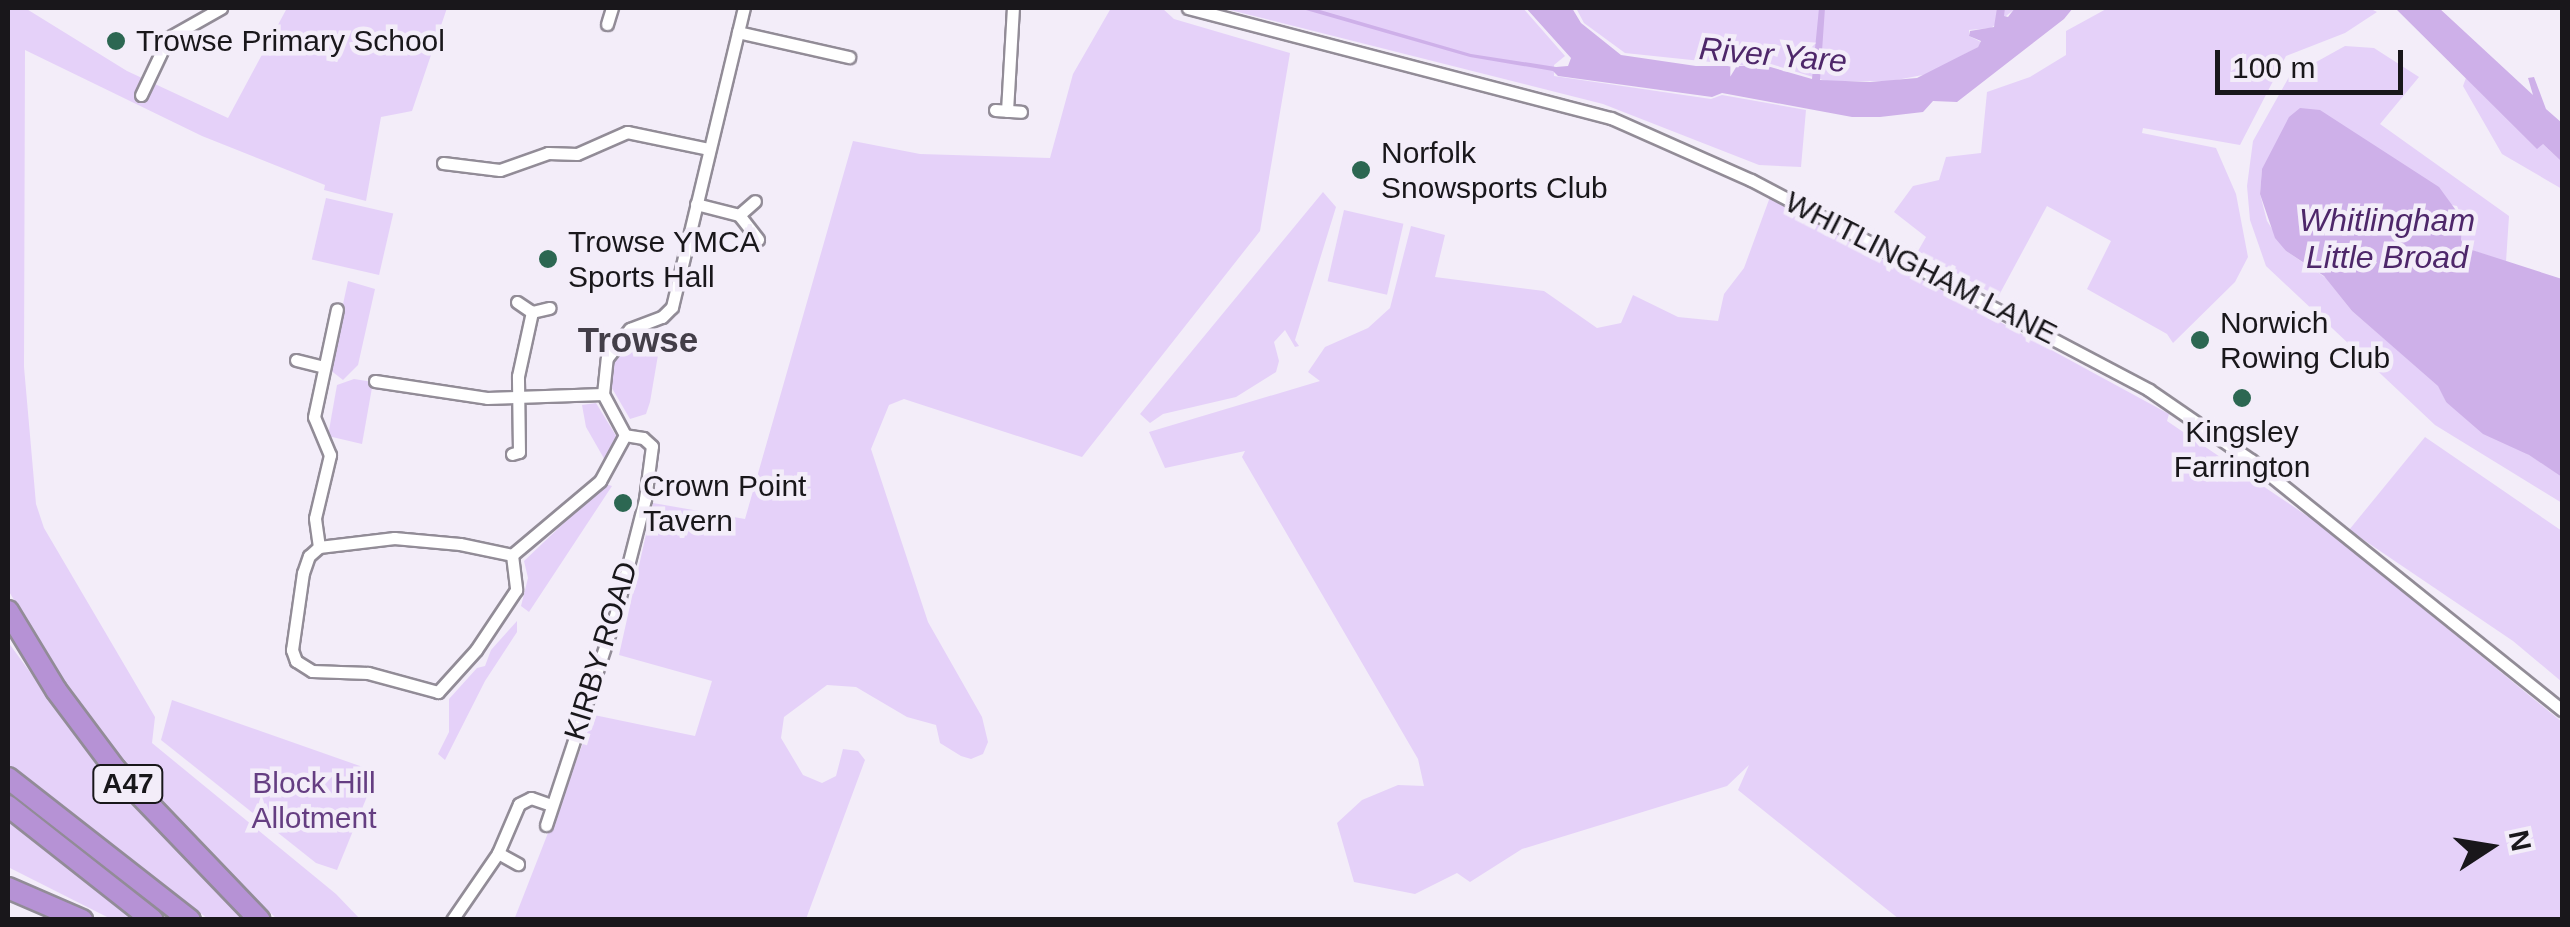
<!DOCTYPE html>
<style>
body{margin:0}
#map{position:relative;width:2570px;height:927px;overflow:hidden;background:#f3edf9;font-family:Arial,sans-serif}
div>[style]{position:absolute}
.green>*{inset:0;background:#e5d1f9;transform-origin:0 0}
.water>*{inset:0;background:#ceb0e9}
.roads{filter:drop-shadow(2px 0 #928c97) drop-shadow(-2px 0 #928c97) drop-shadow(0 2px #928c97) drop-shadow(0 -2px #928c97)}
.street>*{height:11px;margin:-5.5px;padding:0 5.5px;transform-origin:5.5px;border-radius:5.5px;background:#fff}
.highway>*{height:20px;margin:-10px;padding:0 10px;transform-origin:10px;border-radius:10px;background:#b692d5}
.dots>*{width:28px;height:28px;translate:-50% -50%;box-sizing:border-box;border:5px solid #f3edf9;border-radius:50%}
span{translate:-50% -50%;white-space:nowrap;text-align:center;line-height:1.15;-webkit-text-stroke:9px #f3edf9;paint-order:stroke}
.shield-label span{padding:2px 8px;background:#f3edf9;border:2px solid;border-radius:8px;-webkit-text-stroke-width:0}
.shield-label{font-size:28px;color:#19171b;font-weight:700}
.poi-label{font-size:30px;color:#19171b}
.left{translate:0 -50%;text-align:left}
.street-label{font-size:30px;color:#19171b}
.park-label{font-size:30px;color:#653e82}
.water-label{font-size:32px;color:#4e276a;font-style:italic}
.quarter-label{font-size:35px;color:#433e48;font-weight:700}
.frame{position:absolute;inset:0;border:10px solid #19171b;pointer-events:none}
.north{position:absolute;left:2440px;top:797px;width:100px;height:100px;-webkit-text-stroke:8px #f3edf9;paint-order:stroke;rotate:78deg;font-size:28px;font-weight:700;line-height:40px;text-align:center;color:#19171b}
.north::after{content:'';display:block;margin:auto;width:35px;height:45px;background:#19171b;clip-path:polygon(50% 0,100% 100%,50% 72%,0 100%)}
.scale{position:absolute;left:2215px;top:50px;width:188px;height:45px;box-sizing:border-box;border:5px solid #19171b;border-top:0;padding-left:12px;font-size:30px;line-height:35px;white-space:nowrap;color:#19171b;-webkit-text-stroke:8px #f3edf9;paint-order:stroke}
</style>
<div id="map">
<div class="green">
<div style="clip-path:polygon(8px 8px,25px 8px,127px 71px,228px 118px,287px 8px,447px 8px,412px 111px,381px 117px,366px 201px,324px 190px,325px 185px,202px 136px,25px 50px,24px 367px,36px 504px,44px 528px,155px 717px,152px 743px,336px 894px,360px 919px,277px 919px,238px 883px,122px 760px,63px 681px,8px 590px)"></div>
<div style="clip-path:polygon(1111px 8px,1162px 8px,1174px 19px,1290px 53px,1260px 231px,1082px 457px,904px 399px,889px 405px,871px 449px,928px 622px,982px 717px,988px 742px,983px 754px,971px 759px,961px 756px,940px 743px,936px 725px,907px 717px,856px 687px,827px 685px,784px 717px,781px 738px,803px 775px,822px 783px,836px 776px,843px 749px,858px 751px,865px 760px,806px 919px,514px 920px,594px 715px,695px 736px,712px 681px,619px 655px,653px 503px,745px 519px,853px 141px,920px 154px,1050px 158px,1073px 74px)"></div>
<div style="clip-path:polygon(1222px 8px,1523px 8px,1565px 56px,1554px 65px,1554px 76px,1711px 99px,1722px 95px,1806px 110px,1801px 167px,1759px 165px,1603px 104px)"></div>
<div style="clip-path:polygon(1576px 8px,2016px 8px,1991px 28px,1969px 30px,1969px 36px,1981px 42px,1978px 47px,1928px 74px,1891px 81px,1826px 81px,1771px 64px,1749px 66px,1625px 53px,1584px 23px)"></div>
<div style="clip-path:polygon(2108px 8px,2369px 8px,2377px 12px,2345px 33px,2286px 56px,2240px 145px,2143px 128px,2142px 133px,2216px 148px,2236px 194px,2248px 257px,2235px 282px,2173px 343px,2167px 334px,2087px 289px,2111px 241px,2047px 206px,1998px 297px,1918px 251px,1926px 237px,1894px 212px,1913px 186px,1939px 180px,1946px 157px,1981px 153px,1987px 92px,2030px 77px,2066px 55px,2066px 31px)"></div>
<div style="clip-path:polygon(2345px 46px,2374px 48px,2419px 77px,2380px 124px,2509px 216px,2506px 262px,2466px 248px,2461px 240px,2463px 220px,2457px 206px,2262px 169px,2260px 194px,2267px 221px,2286px 251px,2326px 278px,2352px 311px,2439px 386px,2446px 402px,2562px 476px,2562px 503px,2435px 425px,2266px 266px,2250px 220px,2247px 186px,2253px 141px,2289px 77px)"></div>
<div style="clip-path:polygon(2466px 78px,2537px 148px,2542px 143px,2562px 162px,2562px 189px,2502px 154px,2463px 86px)"></div>
<div style="clip-path:polygon(1323px 192px,1336px 207px,1295px 340px,1299px 346px,1295px 347px,1285px 330px,1274px 342px,1279px 361px,1276px 372px,1236px 397px,1163px 414px,1150px 423px,1140px 414px)"></div>
<div style="clip-path:polygon(1770px 197px,2169px 414px,2167px 421px,2322px 526px,2562px 722px,2562px 919px,1899px 919px,1738px 790px,1749px 765px,1727px 786px,1522px 849px,1470px 882px,1457px 873px,1415px 894px,1354px 882px,1337px 823px,1362px 800px,1398px 785px,1424px 786px,1418px 759px,1242px 457px,1245px 451px,1165px 468px,1149px 432px,1320px 381px,1308px 372px,1325px 347px,1368px 328px,1390px 308px,1411px 226px,1445px 235px,1435px 277px,1544px 291px,1597px 328px,1621px 323px,1633px 295px,1678px 317px,1718px 321px,1724px 294px,1744px 268px)"></div>
<div style="left:326px;top:198px;width:69px;height:63px;rotate:13deg"></div>
<div style="left:1344px;top:210px;width:61px;height:73px;rotate:13deg"></div>
<div style="clip-path:polygon(348px 281px,375px 289px,358px 365px,343px 380px,329px 369px)"></div>
<div style="clip-path:polygon(652px 329px,658px 355px,650px 402px,646px 414px,630px 419px,609px 383px,615px 353px,626px 341px)"></div>
<div style="clip-path:polygon(354px 379px,373px 382px,362px 444px,328px 436px,337px 385px)"></div>
<div style="clip-path:polygon(596px 403px,618px 439px,606px 462px,586px 427px,582px 405px)"></div>
<div style="clip-path:polygon(2425px 437px,2562px 531px,2562px 682px,2513px 641px,2349px 530px)"></div>
<div style="clip-path:polygon(605px 484px,612px 486px,529px 612px,521px 606px,528px 578px,524px 561px)"></div>
<div style="clip-path:polygon(517px 621px,517px 632px,485px 681px,445px 760px,438px 754px,449px 732px,449px 699px,477px 668px,485px 666px,491px 650px)"></div>
<div style="clip-path:polygon(8px 642px,106px 776px,243px 919px,208px 919px,8px 765px)"></div>
<div style="clip-path:polygon(172px 700px,377px 772px,337px 870px,316px 863px,161px 740px)"></div>
<div style="clip-path:polygon(8px 821px,119px 908px,133px 919px,111px 919px,8px 867px)"></div>
</div>
<div class="water">
<div style="clip-path:polygon(1299px 8px,1313px 8px,1471px 54px,1556px 67px,1568px 66px,1571px 58px,1526px 8px,1572px 8px,1581px 23px,1621px 55px,1696px 66px,1767px 66px,1812px 79px,1819px 8px,1825px 8px,1820px 80px,1870px 82px,1917px 78px,1978px 47px,1981px 41px,1969px 36px,1970px 31px,1994px 27px,1997px 8px,2005px 8px,2004px 16px,2008px 17px,2015px 8px,2073px 8px,2064px 19px,1957px 102px,1933px 101px,1923px 112px,1880px 117px,1852px 117px,1722px 93px,1712px 97px,1558px 76px,1553px 71px,1470px 57px)"></div>
<div style="clip-path:polygon(2395px 8px,2439px 8px,2533px 95px,2528px 78px,2534px 77px,2546px 109px,2562px 123px,2562px 162px,2543px 144px,2537px 149px)"></div>
<div style="clip-path:polygon(2300px 108px,2320px 110px,2439px 187px,2463px 220px,2461px 240px,2466px 248px,2562px 279px,2562px 477px,2529px 455px,2483px 434px,2446px 402px,2438px 386px,2352px 311px,2324px 276px,2286px 251px,2275px 238px,2260px 194px,2262px 169px,2289px 117px)"></div>
</div>
<div class="roads">
<div class="street">
<div style="left:1188px;top:8px;width:437px;rotate:14.6deg"></div>
<div style="left:1611px;top:118px;width:153px;rotate:23.9deg"></div>
<div style="left:1751px;top:180px;width:450px;rotate:27.8deg"></div>
<div style="left:2149px;top:390px;width:124px;rotate:34.5deg"></div>
<div style="left:2251px;top:460px;width:399px;rotate:38.8deg"></div>
<div style="left:607px;top:24px;width:17px;rotate:-73deg"></div>
<div style="left:738px;top:32px;width:114px;rotate:12.7deg"></div>
<div style="left:141px;top:95px;width:63px;rotate:-64.7deg"></div>
<div style="left:168px;top:38px;width:61px;rotate:-29.5deg"></div>
<div style="left:995px;top:110px;width:26px;rotate:4deg"></div>
<div style="left:1007px;top:111px;width:103px;rotate:-86.7deg"></div>
<div style="left:443px;top:163px;width:57px;rotate:7deg"></div>
<div style="left:500px;top:170px;width:51px;rotate:-19.5deg"></div>
<div style="left:548px;top:153px;width:29px;rotate:2deg"></div>
<div style="left:577px;top:154px;width:55px;rotate:-23.7deg"></div>
<div style="left:627px;top:132px;width:84px;rotate:11.7deg"></div>
<div style="left:696px;top:204px;width:44px;rotate:14.3deg"></div>
<div style="left:739px;top:215px;width:31px;rotate:52deg"></div>
<div style="left:739px;top:215px;width:21px;rotate:-41deg"></div>
<div style="left:517px;top:302px;width:18px;rotate:34deg"></div>
<div style="left:296px;top:360px;width:29px;rotate:14deg"></div>
<div style="left:375px;top:381px;width:113px;rotate:8.6deg"></div>
<div style="left:487px;top:398px;width:116px;rotate:-2deg"></div>
<div style="left:625px;top:435px;width:47px;rotate:-118.2deg"></div>
<div style="left:603px;top:394px;width:36px;rotate:-84deg"></div>
<div style="left:607px;top:358px;width:37px;rotate:-52deg"></div>
<div style="left:630px;top:329px;width:34px;rotate:-21deg"></div>
<div style="left:662px;top:317px;width:14px;rotate:-45deg"></div>
<div style="left:672px;top:307px;width:308px;rotate:-76.5deg"></div>
<div style="left:512px;top:454px;width:7px;rotate:-16deg"></div>
<div style="left:519px;top:452px;width:76px;rotate:-90.8deg"></div>
<div style="left:518px;top:376px;width:66px;rotate:-77.7deg"></div>
<div style="left:532px;top:312px;width:18px;rotate:-13deg"></div>
<div style="left:319px;top:547px;width:29px;rotate:-98deg"></div>
<div style="left:315px;top:518px;width:65px;rotate:-76.6deg"></div>
<div style="left:330px;top:455px;width:41px;rotate:-112.8deg"></div>
<div style="left:314px;top:417px;width:110px;rotate:-78deg"></div>
<div style="left:512px;top:555px;width:35px;rotate:83deg"></div>
<div style="left:516px;top:590px;width:72px;rotate:123.7deg"></div>
<div style="left:476px;top:650px;width:57px;rotate:132.1deg"></div>
<div style="left:438px;top:692px;width:73px;rotate:-164.8deg"></div>
<div style="left:368px;top:673px;width:56px;rotate:-178deg"></div>
<div style="left:312px;top:671px;width:19px;rotate:-148deg"></div>
<div style="left:296px;top:661px;width:12px;rotate:-110deg"></div>
<div style="left:292px;top:650px;width:78px;rotate:-81.9deg"></div>
<div style="left:303px;top:573px;width:18px;rotate:-71deg"></div>
<div style="left:309px;top:556px;width:13px;rotate:-42deg"></div>
<div style="left:319px;top:547px;width:76px;rotate:-6.8deg"></div>
<div style="left:394px;top:538px;width:66px;rotate:5.2deg"></div>
<div style="left:460px;top:544px;width:53px;rotate:11.9deg"></div>
<div style="left:512px;top:555px;width:115px;rotate:-40.1deg"></div>
<div style="left:600px;top:481px;width:52px;rotate:-61.5deg"></div>
<div style="left:546px;top:825px;width:220px;rotate:-71.7deg"></div>
<div style="left:615px;top:616px;width:121px;rotate:-75.6deg"></div>
<div style="left:645px;top:499px;width:53px;rotate:-82.5deg"></div>
<div style="left:652px;top:446px;width:12px;rotate:-138deg"></div>
<div style="left:643px;top:438px;width:18px;rotate:-171deg"></div>
<div style="left:498px;top:853px;width:23px;rotate:29deg"></div>
<div style="left:452px;top:920px;width:81px;rotate:-55.5deg"></div>
<div style="left:498px;top:853px;width:53px;rotate:-66.8deg"></div>
<div style="left:519px;top:804px;width:13px;rotate:-27deg"></div>
<div style="left:531px;top:798px;width:21px;rotate:19deg"></div>
</div>
<div class="highway">
<div style="left:8px;top:611px;width:92px;rotate:58.7deg"></div>
<div style="left:56px;top:690px;width:99px;rotate:53.2deg"></div>
<div style="left:115px;top:769px;width:209px;rotate:46.2deg"></div>
<div style="left:8px;top:778px;width:231px;rotate:38deg"></div>
<div style="left:8px;top:806px;width:184px;rotate:38.2deg"></div>
<div style="left:8px;top:888px;width:81px;rotate:23.4deg"></div>
</div>
</div>
<div class="dots">
<div style="left:116px;top:41px;background:#2c6752"></div>
<div style="left:1361px;top:170px;background:#2c6752"></div>
<div style="left:548px;top:259px;background:#2c6752"></div>
<div style="left:2200px;top:340px;background:#2c6752"></div>
<div style="left:2242px;top:398px;background:#2c6752"></div>
<div style="left:623px;top:503px;background:#2c6752"></div>
</div>
<div class="shield-label">
<span style="left:128px;top:784px">A47</span>
</div>
<div class="poi-label">
<span class="left" style="left:136px;top:41px">Trowse Primary School</span>
<span class="left" style="left:1381px;top:170px">Norfolk<br>Snowsports Club</span>
<span class="left" style="left:568px;top:259px">Trowse YMCA<br>Sports Hall</span>
<span class="left" style="left:2220px;top:340px">Norwich<br>Rowing Club</span>
<span style="left:2242px;top:449px">Kingsley<br>Farrington</span>
<span class="left" style="left:643px;top:503px">Crown Point<br>Tavern</span>
</div>
<div class="street-label">
<span style="left:1921px;top:268px;rotate:27deg">WHITLINGHAM LANE</span>
<span style="left:601px;top:651px;rotate:-73deg">KIRBY ROAD</span>
</div>
<div class="park-label">
<span style="left:314px;top:800px">Block Hill<br>Allotment</span>
</div>
<div class="water-label">
<span style="left:1773px;top:55px;rotate:5deg">River Yare</span>
<span style="left:2387px;top:239px">Whitlingham<br>Little Broad</span>
</div>
<div class="quarter-label">
<span style="left:638px;top:340px">Trowse</span>
</div>
<div class="frame"></div>
<div class="north">N</div>
<div class="scale">100 m</div>
</div>
